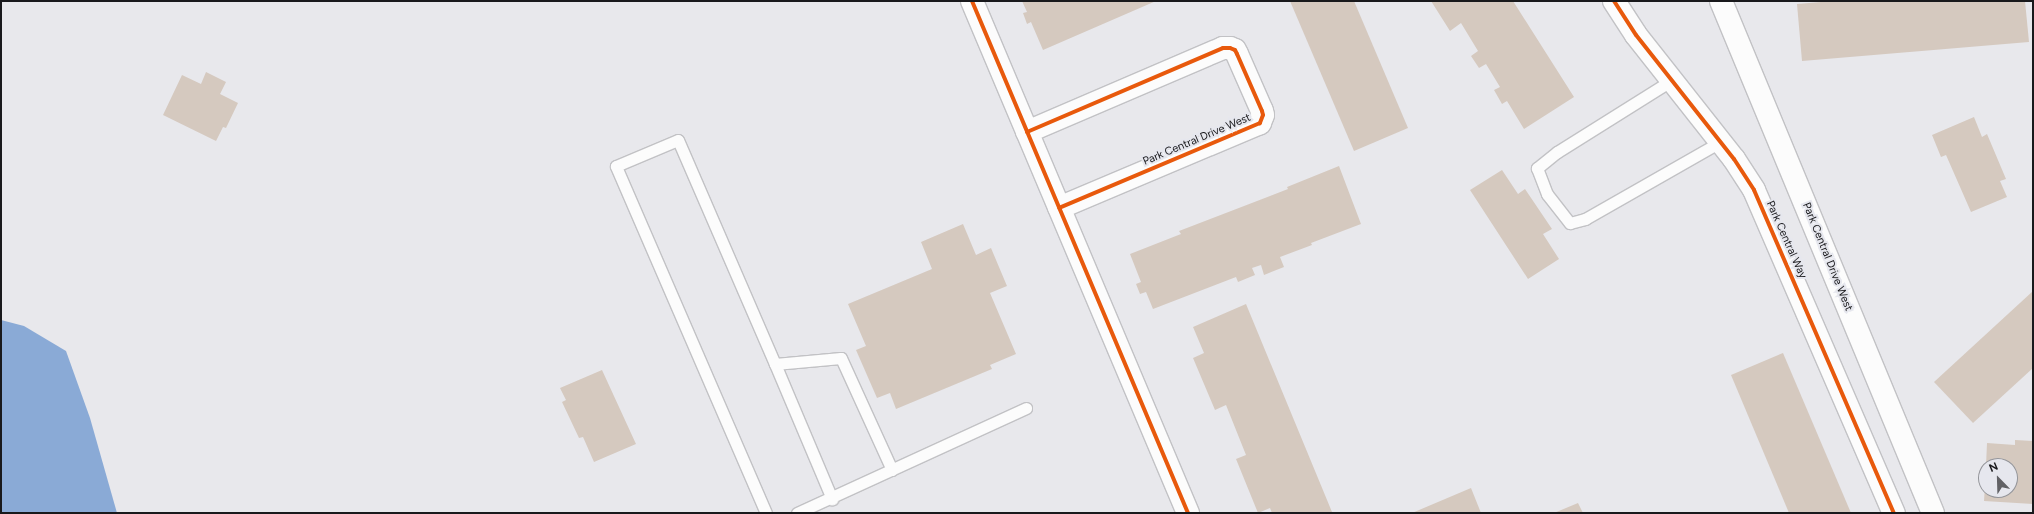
<!DOCTYPE html>
<style>
body{margin:0}
#map{position:relative;width:2034px;height:514px;overflow:hidden;background:#e8e8ec;font-family:Figtree,sans-serif}
div>[style]{position:absolute}
.water>*{inset:0;background:#8aaad6}
.building>*{inset:0;background:#d5c9bf}
.roads{filter:drop-shadow(1px 0 #c2c2c5) drop-shadow(-1px 0 #c2c2c5) drop-shadow(0 1px #c2c2c5) drop-shadow(0 -1px #c2c2c5)}
.service>*{height:11px;margin:-5.5px;padding:0 5.5px;transform-origin:5.5px;border-radius:5.5px;background:#fcfcfc}
.minor>*{height:22px;margin:-11px;padding:0 11px;transform-origin:11px;border-radius:11px;background:#fcfcfc}
.cycleway>*{height:4px;margin:-2px;padding:0 2px;transform-origin:2px;border-radius:2px;background:#e8590c}
span{translate:-50% -50%;white-space:nowrap;text-align:center;line-height:1.15;-webkit-text-stroke:4px #e6e7ee;paint-order:stroke}
.street-label{font-size:11px;color:#19191c}
.frame{position:absolute;inset:0;border:2px solid #19191c;pointer-events:none}
.north{position:absolute;left:1978px;top:458px;width:40px;height:40px;box-sizing:border-box;background:#e6e7ee;border:1px solid #94959a;border-radius:50%;rotate:337deg;font-size:11px;font-weight:700;line-height:16px;text-align:center;color:#19191c}
.north::after{content:'';display:block;margin:auto;width:14px;height:18px;background:#616165;clip-path:polygon(50% 0,100% 100%,50% 72%,0 100%)}
</style>
<div id="map">
<div class="water">
<div style="clip-path:polygon(1px 320px,24px 326px,66px 351px,90px 418px,117px 513px,1px 513px)"></div>
</div>
<div class="building">
<div style="clip-path:polygon(1022px 1px,1156px 1px,1043px 50px,1031px 22px,1027px 24px,1023px 13px,1027px 12px)"></div>
<div style="clip-path:polygon(1290px 1px,1354px 1px,1408px 128px,1354px 151px)"></div>
<div style="clip-path:polygon(1431px 1px,1513px 1px,1574px 97px,1524px 129px,1507px 101px,1502px 104px,1494px 90px,1500px 87px,1486px 64px,1479px 68px,1471px 56px,1478px 51px,1461px 23px,1450px 31px)"></div>
<div style="clip-path:polygon(1833px 1px,2025px 1px,2029px 42px,1802px 61px,1797px 4px)"></div>
<div style="clip-path:polygon(206px 72px,226px 82px,220px 94px,238px 103px,226px 128px,223px 127px,216px 141px,163px 115px,182px 75px,201px 84px)"></div>
<div style="clip-path:polygon(1974px 117px,1982px 137px,1987px 134px,2006px 179px,2000px 181px,2007px 197px,1971px 212px,1946px 155px,1941px 157px,1932px 135px)"></div>
<div style="clip-path:polygon(1339px 166px,1361px 224px,1311px 243px,1312px 245px,1280px 257px,1284px 267px,1264px 275px,1261px 265px,1252px 268px,1255px 275px,1238px 282px,1236px 277px,1153px 309px,1146px 292px,1140px 294px,1136px 284px,1141px 282px,1130px 254px,1181px 234px,1179px 231px,1288px 189px,1287px 187px)"></div>
<div style="clip-path:polygon(1502px 170px,1518px 194px,1525px 189px,1552px 229px,1543px 234px,1559px 259px,1528px 279px,1470px 190px)"></div>
<div style="clip-path:polygon(963px 224px,976px 255px,991px 248px,1007px 286px,990px 293px,1016px 354px,990px 365px,992px 369px,896px 409px,890px 393px,877px 398px,856px 350px,866px 346px,848px 304px,932px 269px,921px 242px)"></div>
<div style="clip-path:polygon(2033px 291px,2033px 368px,1973px 423px,1934px 382px)"></div>
<div style="clip-path:polygon(1246px 304px,1332px 512px,1329px 513px,1272px 513px,1270px 508px,1258px 513px,1236px 459px,1246px 455px,1226px 405px,1215px 410px,1193px 358px,1204px 353px,1193px 327px)"></div>
<div style="clip-path:polygon(1783px 353px,1851px 513px,1789px 513px,1731px 375px)"></div>
<div style="clip-path:polygon(602px 370px,636px 444px,594px 462px,583px 437px,579px 438px,562px 402px,566px 400px,560px 388px)"></div>
<div style="clip-path:polygon(2015px 440px,2033px 441px,2033px 504px,1984px 501px,1985px 485px,1986px 490px,2010px 490px,2010px 466px,1986px 466px,1987px 443px,2015px 445px)"></div>
<div style="clip-path:polygon(1471px 488px,1481px 513px,1412px 513px)"></div>
<div style="clip-path:polygon(1578px 503px,1583px 513px,1554px 513px)"></div>
</div>
<div class="roads">
<div class="service">
<div style="left:1672px;top:80px;width:136px;rotate:147.9deg"></div>
<div style="left:1557px;top:152px;width:26px;rotate:141deg"></div>
<div style="left:1537px;top:168px;width:28px;rotate:69deg"></div>
<div style="left:1547px;top:194px;width:37px;rotate:52deg"></div>
<div style="left:1570px;top:223px;width:16px;rotate:-15deg"></div>
<div style="left:1585px;top:219px;width:155px;rotate:-29.7deg"></div>
<div style="left:775px;top:364px;width:147px;rotate:67.1deg"></div>
<div style="left:766px;top:513px;width:378px;rotate:-113.4deg"></div>
<div style="left:616px;top:166px;width:67px;rotate:-22.8deg"></div>
<div style="left:678px;top:140px;width:244px;rotate:66.6deg"></div>
<div style="left:775px;top:364px;width:66px;rotate:-5.2deg"></div>
<div style="left:841px;top:358px;width:123px;rotate:65.5deg"></div>
<div style="left:797px;top:513px;width:252px;rotate:-24.6deg"></div>
</div>
<div class="minor">
<div style="left:972px;top:1px;width:556px;rotate:67.13deg"></div>
<div style="left:1614px;top:1px;width:40px;rotate:57.1deg"></div>
<div style="left:1636px;top:35px;width:158px;rotate:51.7deg"></div>
<div style="left:1734px;top:159px;width:37px;rotate:57deg"></div>
<div style="left:1754px;top:190px;width:352px;rotate:66.6deg"></div>
<div style="left:1721px;top:1px;width:554px;rotate:67.51deg"></div>
<div style="left:1027px;top:132px;width:213px;rotate:-23.2deg"></div>
<div style="left:1223px;top:48px;width:7px"></div>
<div style="left:1230px;top:48px;width:5px;rotate:22deg"></div>
<div style="left:1235px;top:50px;width:4px;rotate:63deg"></div>
<div style="left:1237px;top:54px;width:62px;rotate:66.3deg"></div>
<div style="left:1262px;top:111px;width:4px;rotate:76deg"></div>
<div style="left:1263px;top:115px;width:9px;rotate:111deg"></div>
<div style="left:1260px;top:123px;width:218px;rotate:157.1deg"></div>
</div>
</div>
<div class="cycleway">
<div style="left:972px;top:1px;width:556px;rotate:67.13deg"></div>
<div style="left:1614px;top:1px;width:40px;rotate:57.1deg"></div>
<div style="left:1636px;top:35px;width:158px;rotate:51.7deg"></div>
<div style="left:1734px;top:159px;width:37px;rotate:57deg"></div>
<div style="left:1754px;top:190px;width:352px;rotate:66.6deg"></div>
<div style="left:1027px;top:132px;width:213px;rotate:-23.2deg"></div>
<div style="left:1223px;top:48px;width:7px"></div>
<div style="left:1230px;top:48px;width:5px;rotate:22deg"></div>
<div style="left:1235px;top:50px;width:4px;rotate:63deg"></div>
<div style="left:1237px;top:54px;width:62px;rotate:66.3deg"></div>
<div style="left:1262px;top:111px;width:4px;rotate:76deg"></div>
<div style="left:1263px;top:115px;width:9px;rotate:111deg"></div>
<div style="left:1260px;top:123px;width:218px;rotate:157.1deg"></div>
</div>
<div class="street-label">
<span style="left:1197px;top:140px;rotate:-23deg">Park Central Drive West</span>
<span style="left:1786px;top:240px;rotate:66deg">Park Central Way</span>
<span style="left:1827px;top:257px;rotate:68deg">Park Central Drive West</span>
</div>
<div class="frame"></div>
<div class="north">N</div>
</div>
